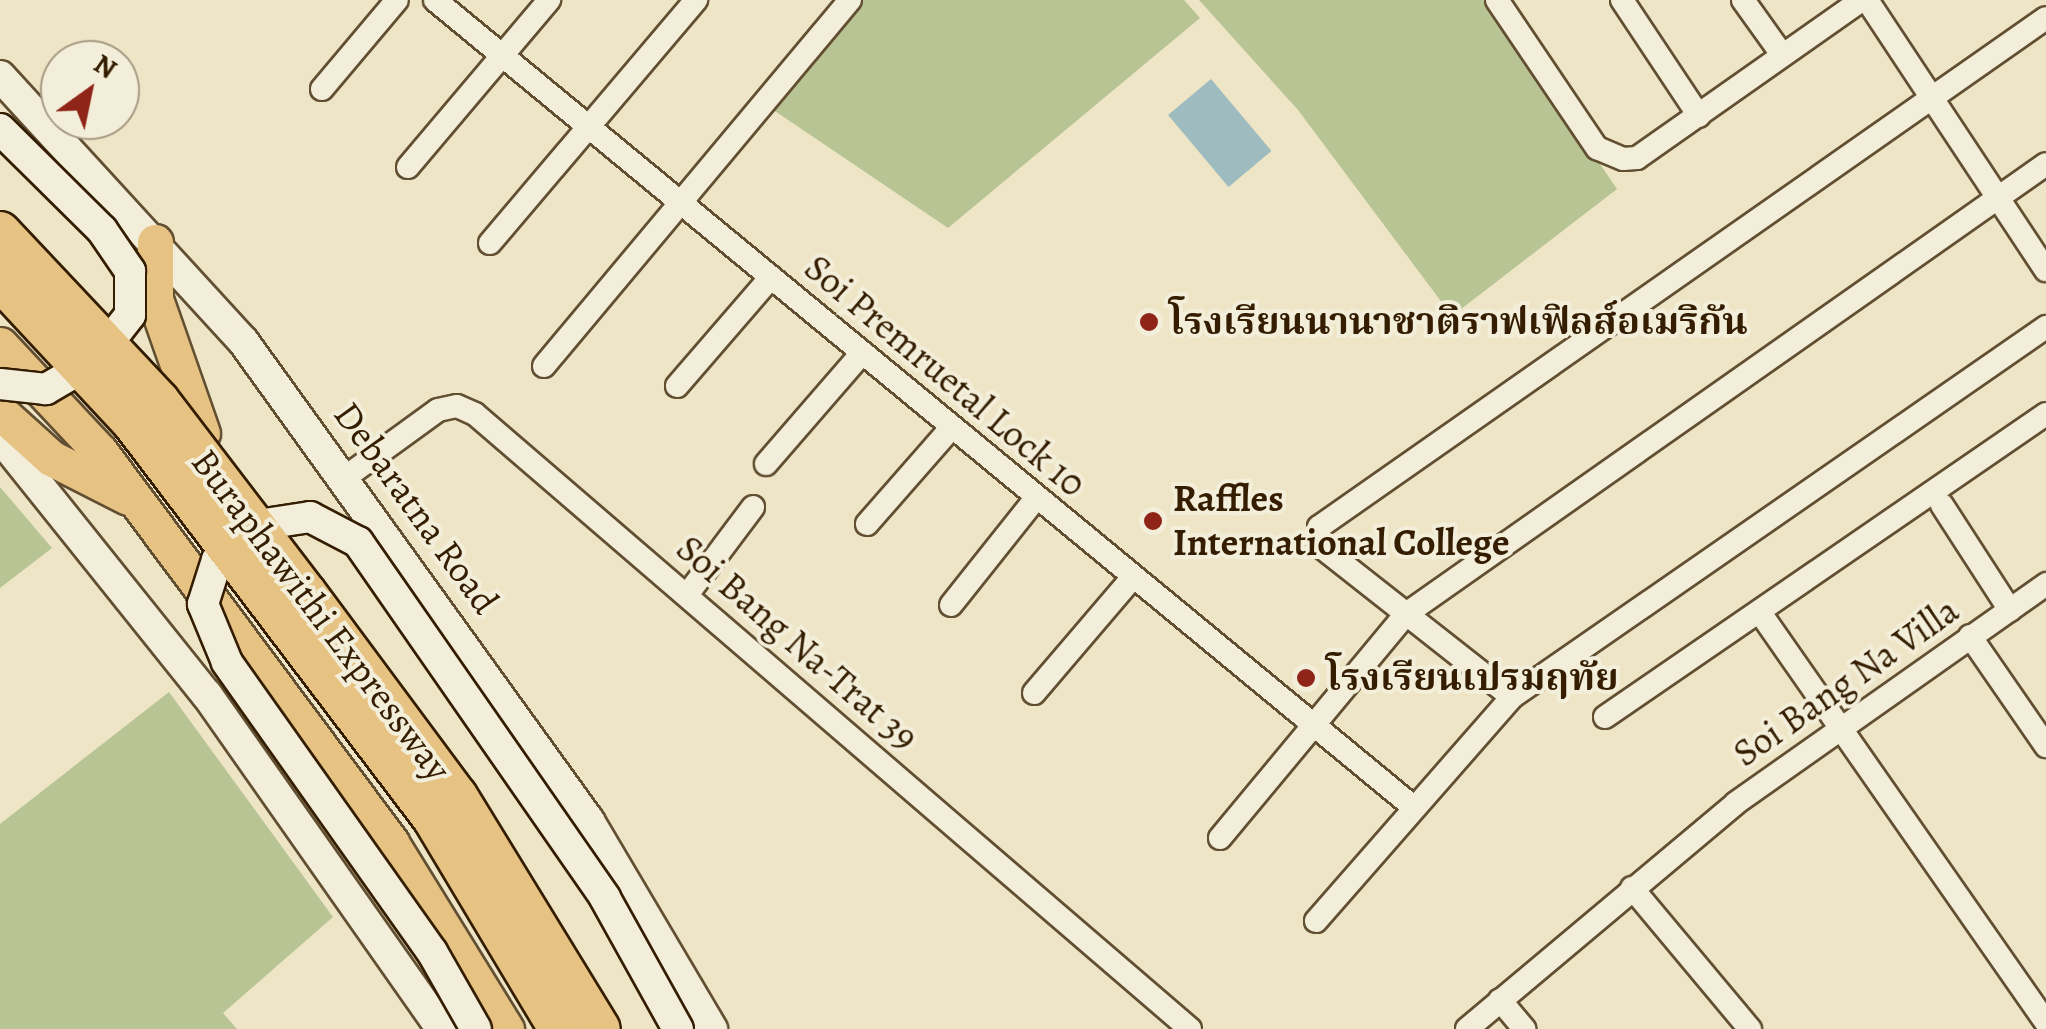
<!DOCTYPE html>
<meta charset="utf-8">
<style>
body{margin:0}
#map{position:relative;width:2046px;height:1029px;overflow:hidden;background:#ede5c6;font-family:Alegreya,"Noto Serif Thai",serif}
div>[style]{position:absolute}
.green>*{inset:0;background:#b9c494}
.water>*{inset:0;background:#9ebcbf;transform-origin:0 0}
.roads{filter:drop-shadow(2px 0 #624f32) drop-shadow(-2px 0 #624f32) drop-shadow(0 2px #624f32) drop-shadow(0 -2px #624f32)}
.minor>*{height:22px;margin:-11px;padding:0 11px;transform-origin:11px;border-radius:11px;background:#f3eeda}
.secondary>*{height:30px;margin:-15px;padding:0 15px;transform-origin:15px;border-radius:15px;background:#f3eeda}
.trunk>*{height:35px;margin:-17.5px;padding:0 17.5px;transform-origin:17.5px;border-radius:17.5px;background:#e6c283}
.bridges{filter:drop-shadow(2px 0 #341d00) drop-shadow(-2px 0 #341d00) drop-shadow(0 2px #341d00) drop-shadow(0 -2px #341d00)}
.secondary-bridge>*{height:30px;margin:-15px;padding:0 15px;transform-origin:15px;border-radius:15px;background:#f3eeda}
.motorway-bridge>*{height:40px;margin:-20px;padding:0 20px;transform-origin:20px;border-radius:20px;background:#e6c283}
.dots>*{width:28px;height:28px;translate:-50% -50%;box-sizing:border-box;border:5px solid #f3eeda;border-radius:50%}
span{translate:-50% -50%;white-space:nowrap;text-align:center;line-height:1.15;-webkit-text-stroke:8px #f3eeda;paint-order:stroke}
.poi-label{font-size:38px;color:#341d00;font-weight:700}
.left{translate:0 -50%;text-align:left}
.street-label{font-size:38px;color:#341d00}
.north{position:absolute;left:40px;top:40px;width:100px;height:100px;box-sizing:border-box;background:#f3eeda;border:2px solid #a79a83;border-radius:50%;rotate:33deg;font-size:28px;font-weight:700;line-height:40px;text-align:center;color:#341d00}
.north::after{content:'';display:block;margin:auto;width:35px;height:45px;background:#8f2418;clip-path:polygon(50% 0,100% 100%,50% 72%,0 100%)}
</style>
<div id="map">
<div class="green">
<div style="clip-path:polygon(850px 0,1184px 0,1200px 18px,948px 228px,766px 105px)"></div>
<div style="clip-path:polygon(1199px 0,1488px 0,1617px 189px,1452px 316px,1298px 110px)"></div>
<div style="clip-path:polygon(0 487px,52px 548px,0 588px)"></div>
<div style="clip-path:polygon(169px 692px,333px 917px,223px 1013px,237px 1029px,0 1029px,0 824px)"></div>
</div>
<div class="water">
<div style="left:1211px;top:79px;width:94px;height:56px;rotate:50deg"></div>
</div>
<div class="roads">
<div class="minor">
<div style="left:435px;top:0;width:1265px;rotate:39.52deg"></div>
<div style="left:1497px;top:0;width:179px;rotate:56deg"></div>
<div style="left:1597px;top:148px;width:28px;rotate:23deg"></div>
<div style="left:1623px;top:159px;width:14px;rotate:-4deg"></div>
<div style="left:1637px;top:158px;width:275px;rotate:-35.1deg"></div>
<div style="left:1622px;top:0;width:139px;rotate:56.4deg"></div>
<div style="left:1743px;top:0;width:65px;rotate:54.4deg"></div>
<div style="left:1867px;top:0;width:324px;rotate:56.5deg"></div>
<div style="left:322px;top:89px;width:116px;rotate:-49.9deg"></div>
<div style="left:408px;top:167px;width:219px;rotate:-49.8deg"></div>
<div style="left:490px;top:243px;width:319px;rotate:-49.7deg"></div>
<div style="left:544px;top:366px;width:477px;rotate:-50.1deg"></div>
<div style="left:677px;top:386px;width:144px;rotate:-49.2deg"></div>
<div style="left:766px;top:464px;width:147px;rotate:-49.1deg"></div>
<div style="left:343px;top:479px;width:117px;rotate:-36deg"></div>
<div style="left:438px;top:410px;width:19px;rotate:-12deg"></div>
<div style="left:457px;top:406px;width:20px;rotate:24deg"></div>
<div style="left:475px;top:414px;width:943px;rotate:40.7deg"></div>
<div style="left:1942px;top:505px;width:125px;rotate:57.1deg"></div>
<div style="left:867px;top:524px;width:129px;rotate:-48.8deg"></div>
<div style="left:687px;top:595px;width:110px;rotate:-53.1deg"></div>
<div style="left:951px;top:605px;width:138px;rotate:-51.5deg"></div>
<div style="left:1761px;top:614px;width:499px;rotate:55.1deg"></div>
<div style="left:1970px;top:636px;width:134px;rotate:55.4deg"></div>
<div style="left:1034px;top:693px;width:153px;rotate:-49.5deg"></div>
<div style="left:1512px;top:697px;width:246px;rotate:-141.8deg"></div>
<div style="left:1319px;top:545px;width:18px;rotate:-90deg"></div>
<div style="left:1319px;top:527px;width:887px;rotate:-35deg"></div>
<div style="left:1605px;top:717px;width:535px;rotate:-34.49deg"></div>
<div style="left:1220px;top:838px;width:291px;rotate:-50.3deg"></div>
<div style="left:1406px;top:614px;width:782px;rotate:-35.11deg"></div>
<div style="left:1632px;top:888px;width:184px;rotate:50.1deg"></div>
<div style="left:1316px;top:921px;width:298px;rotate:-48.8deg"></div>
<div style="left:1512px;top:697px;width:650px;rotate:-34.72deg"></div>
<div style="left:1500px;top:1000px;width:38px;rotate:50deg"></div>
<div style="left:1467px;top:1029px;width:351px;rotate:-40deg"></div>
<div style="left:1736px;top:803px;width:380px;rotate:-35.2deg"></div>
</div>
<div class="secondary">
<div style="left:0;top:76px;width:360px;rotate:47.5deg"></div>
<div style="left:243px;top:341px;width:592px;rotate:54.21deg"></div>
<div style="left:589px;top:821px;width:242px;rotate:59.4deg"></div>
<div style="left:0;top:437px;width:331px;rotate:51.3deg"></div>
<div style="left:207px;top:695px;width:408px;rotate:54.9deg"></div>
</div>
<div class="trunk">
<div style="left:155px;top:242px;width:57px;rotate:90deg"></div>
<div style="left:155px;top:299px;width:142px;rotate:70.7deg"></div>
<div style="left:0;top:345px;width:146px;rotate:46.9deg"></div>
<div style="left:100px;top:452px;width:487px;rotate:53.3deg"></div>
<div style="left:391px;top:843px;width:219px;rotate:58.3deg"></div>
<div style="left:0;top:412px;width:69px;rotate:42deg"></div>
<div style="left:51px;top:458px;width:86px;rotate:26.9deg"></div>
</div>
</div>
<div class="bridges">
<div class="secondary-bridge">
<div style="left:0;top:129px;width:144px;rotate:44.7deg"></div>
<div style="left:102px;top:230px;width:50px;rotate:55.7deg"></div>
<div style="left:130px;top:271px;width:44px;rotate:90deg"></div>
<div style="left:130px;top:315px;width:58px;rotate:128deg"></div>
<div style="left:94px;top:361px;width:56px;rotate:149.7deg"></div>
<div style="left:46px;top:389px;width:46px;rotate:-173.8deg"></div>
<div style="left:476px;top:1029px;width:89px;rotate:-119.7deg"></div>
<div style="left:432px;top:952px;width:355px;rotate:-125.3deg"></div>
<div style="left:227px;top:662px;width:63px;rotate:-112.5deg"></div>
<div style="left:203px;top:604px;width:46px;rotate:-72.3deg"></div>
<div style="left:217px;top:560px;width:54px;rotate:-40.5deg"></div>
<div style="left:258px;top:525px;width:53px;rotate:-8.7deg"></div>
<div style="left:310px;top:517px;width:54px;rotate:27.5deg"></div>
<div style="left:358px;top:542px;width:433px;rotate:55.2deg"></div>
<div style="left:605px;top:898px;width:150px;rotate:60.9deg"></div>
</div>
<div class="motorway-bridge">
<div style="left:0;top:232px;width:232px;rotate:46.7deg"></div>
<div style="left:159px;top:401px;width:242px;rotate:52.6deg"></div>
<div style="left:306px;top:593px;width:253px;rotate:53.4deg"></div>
<div style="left:457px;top:796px;width:273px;rotate:58.5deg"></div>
<div style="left:0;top:280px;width:195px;rotate:47.1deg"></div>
<div style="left:133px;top:423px;width:492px;rotate:52.8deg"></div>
<div style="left:431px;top:815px;width:249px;rotate:59.1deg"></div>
</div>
</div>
<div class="dots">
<div style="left:1149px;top:322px;background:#8f2418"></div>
<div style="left:1153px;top:521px;background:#8f2418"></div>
<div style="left:1306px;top:678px;background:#8f2418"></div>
</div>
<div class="poi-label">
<span class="left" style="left:1169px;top:322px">โรงเรียนนานาชาติราฟเฟิลส์อเมริกัน</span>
<span class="left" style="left:1173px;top:521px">Raffles<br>International College</span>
<span class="left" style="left:1326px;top:678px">โรงเรียนเปรมฤทัย</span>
</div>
<div class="street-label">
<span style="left:945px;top:376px;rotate:40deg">Soi Premruetal Lock 10</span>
<span style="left:416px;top:508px;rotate:54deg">Debaratna Road</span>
<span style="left:321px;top:615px;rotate:53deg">Buraphawithi Expressway</span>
<span style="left:797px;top:643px;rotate:41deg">Soi Bang Na-Trat 39</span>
<span style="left:1846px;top:682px;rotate:-35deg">Soi Bang Na Villa</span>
</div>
<div class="north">N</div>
</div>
